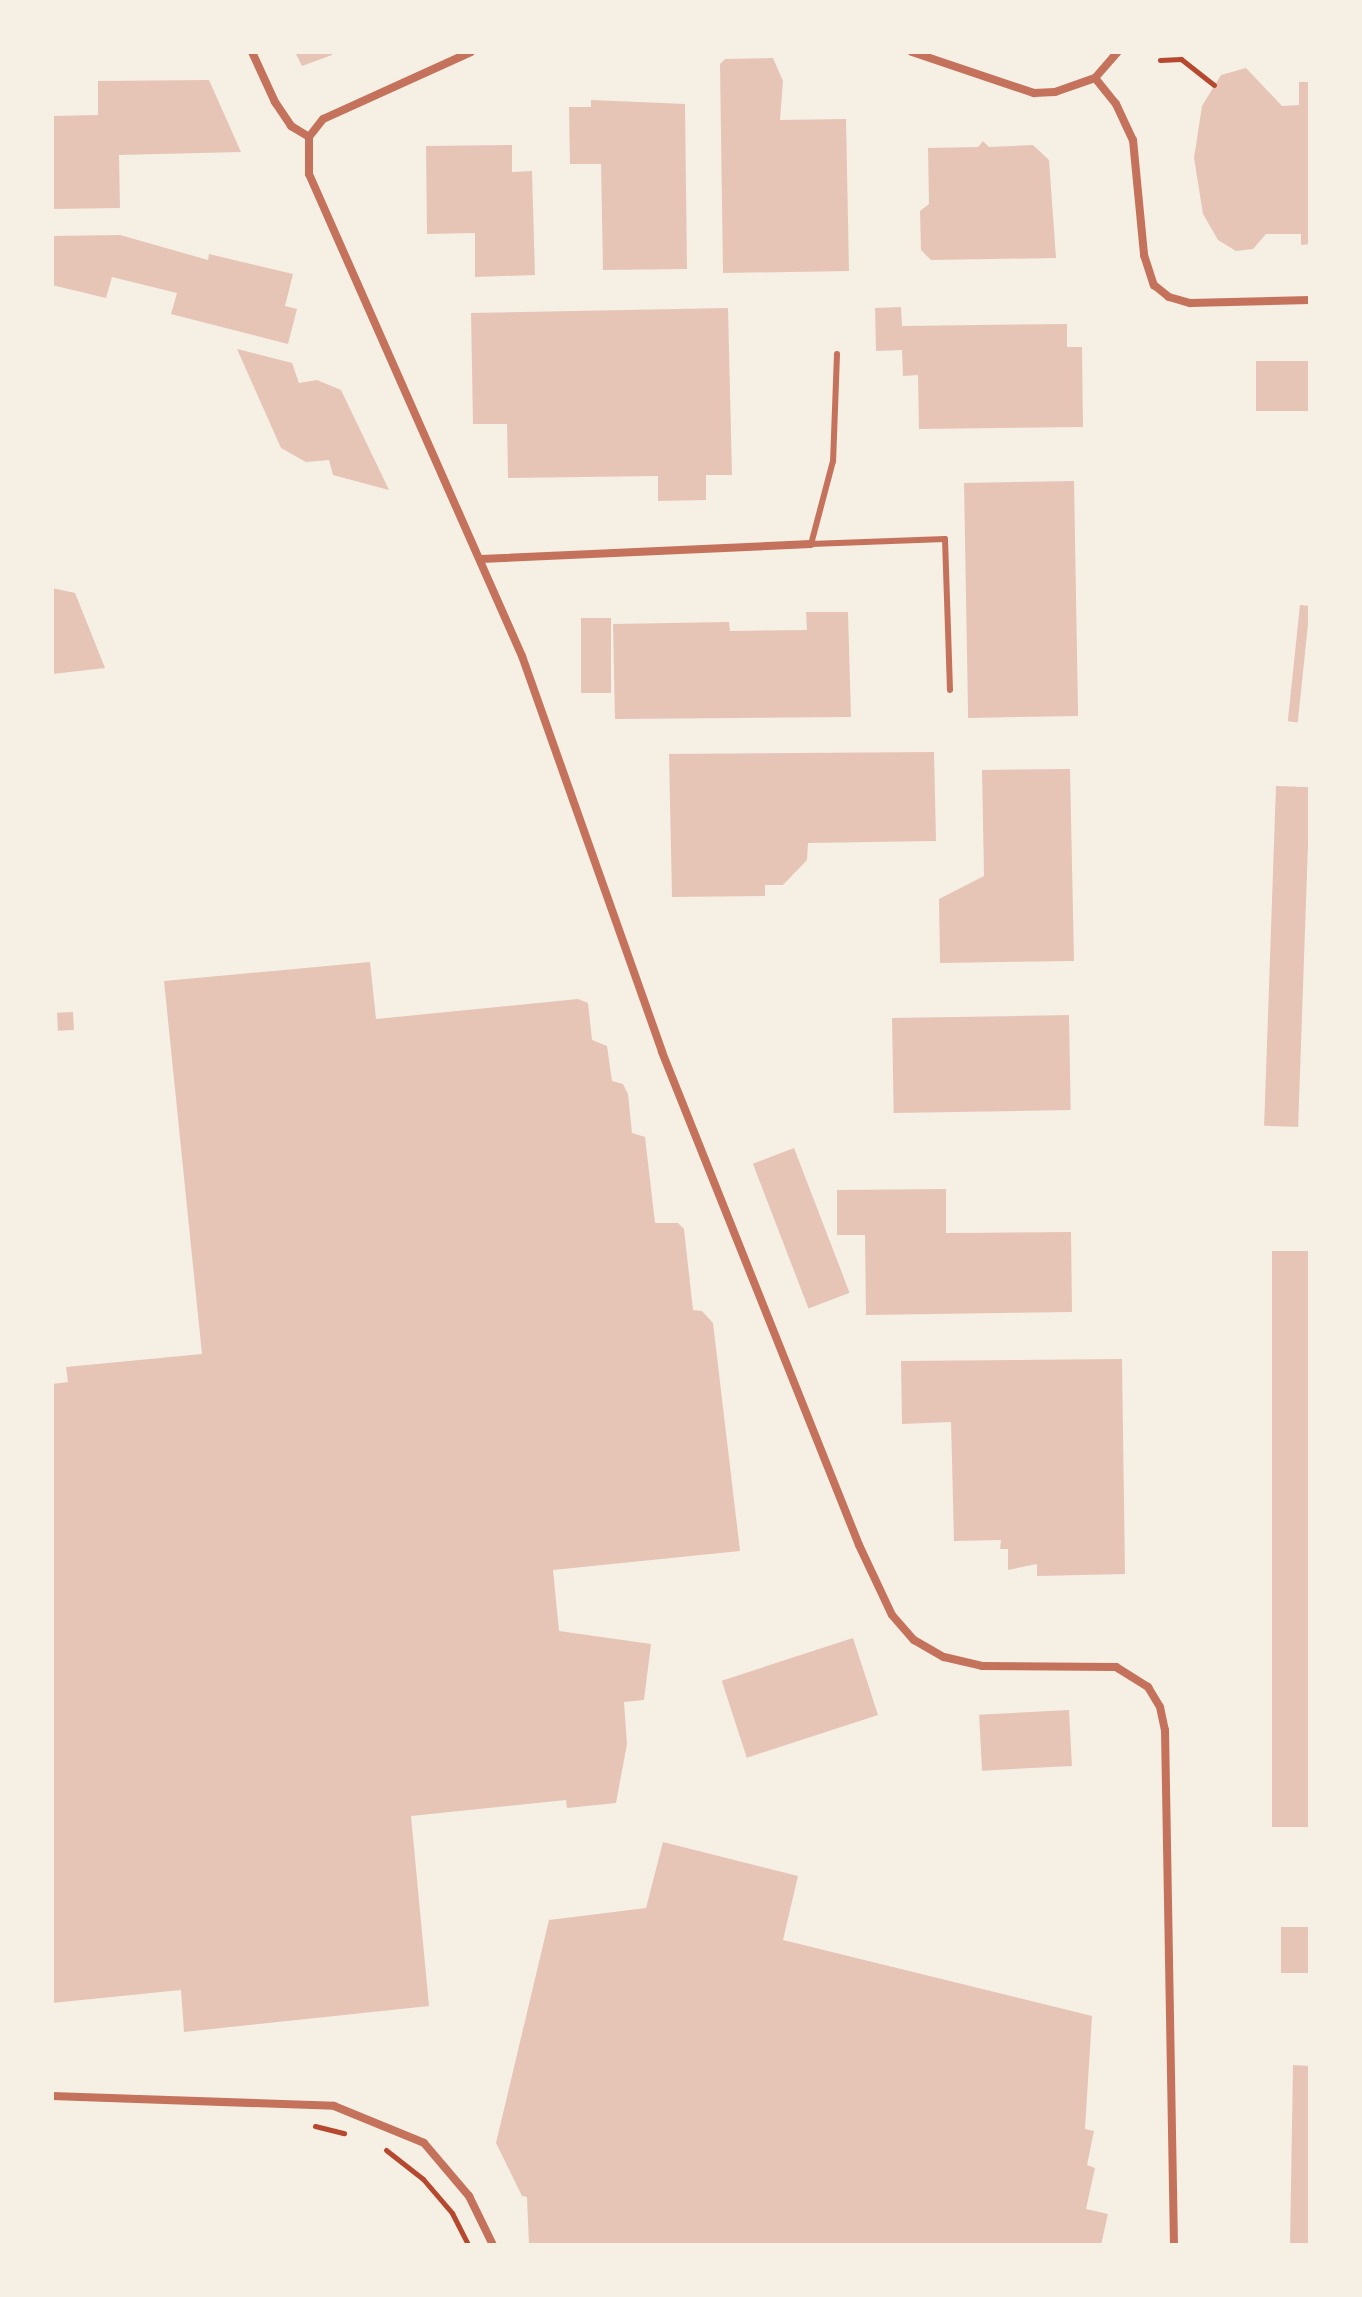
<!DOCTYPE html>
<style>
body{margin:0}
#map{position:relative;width:1362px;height:2297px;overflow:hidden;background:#f6efe4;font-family:Lato,sans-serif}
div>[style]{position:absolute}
.building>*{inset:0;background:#e6c5b7;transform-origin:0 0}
.path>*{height:5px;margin:-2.5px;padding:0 2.5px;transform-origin:2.5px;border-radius:2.5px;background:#b5482f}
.service>*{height:6px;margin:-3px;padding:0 3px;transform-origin:3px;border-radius:3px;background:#c5725c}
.minor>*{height:8px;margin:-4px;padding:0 4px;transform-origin:4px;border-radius:4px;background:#c5725c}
span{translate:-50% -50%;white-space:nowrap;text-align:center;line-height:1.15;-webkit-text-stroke:7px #f6efe4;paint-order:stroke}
.frame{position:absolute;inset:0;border:54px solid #f6efe4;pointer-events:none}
</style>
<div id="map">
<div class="building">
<div style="clip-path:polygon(295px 52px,331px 52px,332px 55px,302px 66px)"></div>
<div style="clip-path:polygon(773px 58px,783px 81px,780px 120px,846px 119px,849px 271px,723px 273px,720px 64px,725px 59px)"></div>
<div style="clip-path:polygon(1246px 68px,1282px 106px,1299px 105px,1299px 82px,1310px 82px,1310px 244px,1301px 245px,1301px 234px,1266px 234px,1253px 249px,1236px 251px,1218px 240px,1203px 214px,1194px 158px,1202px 106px,1221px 75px)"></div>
<div style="clip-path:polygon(209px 80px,241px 152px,119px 155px,120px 208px,52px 209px,52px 116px,98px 115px,98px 81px)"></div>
<div style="clip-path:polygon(591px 100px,685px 104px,687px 269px,603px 270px,601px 164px,570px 164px,569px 107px,591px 107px)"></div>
<div style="clip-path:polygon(983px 141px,989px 147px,1033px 145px,1049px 160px,1056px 258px,931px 260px,921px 250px,920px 211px,929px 204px,928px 148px,978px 147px)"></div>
<div style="clip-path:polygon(512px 145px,512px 172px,532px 171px,535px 275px,475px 277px,475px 233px,427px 234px,426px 146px)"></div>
<div style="clip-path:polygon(120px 235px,208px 260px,209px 254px,293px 274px,285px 306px,297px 309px,288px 344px,171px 314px,177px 293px,112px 277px,106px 298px,52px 285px,52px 236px)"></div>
<div style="clip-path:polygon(901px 307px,902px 326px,1067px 324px,1067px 347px,1082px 347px,1083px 427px,919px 429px,918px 375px,903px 376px,902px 350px,876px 351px,875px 308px)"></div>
<div style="clip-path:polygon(728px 308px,732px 475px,706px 475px,706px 500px,658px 501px,658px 476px,508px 478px,507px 424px,473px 424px,471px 313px)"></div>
<div style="clip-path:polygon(237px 349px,292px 363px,299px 383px,317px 380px,341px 390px,389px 490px,333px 475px,329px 460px,306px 462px,281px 448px)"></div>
<div style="left:1256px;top:361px;width:54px;height:50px"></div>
<div style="left:1074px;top:481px;width:235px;height:110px;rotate:89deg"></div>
<div style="clip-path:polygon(52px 588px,75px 593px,105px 668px,52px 674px)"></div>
<div style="left:1300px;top:605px;width:10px;height:117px;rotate:6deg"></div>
<div style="clip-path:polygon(806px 612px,848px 612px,851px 717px,615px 719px,613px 624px,729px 622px,730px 631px,807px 630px)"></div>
<div style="left:581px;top:618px;width:30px;height:75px"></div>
<div style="clip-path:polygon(934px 752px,936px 841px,808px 843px,807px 860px,783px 885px,765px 885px,765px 896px,672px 897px,669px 754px)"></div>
<div style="clip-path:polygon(1070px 769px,1074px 961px,940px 963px,939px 899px,984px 876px,982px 770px)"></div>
<div style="left:1276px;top:786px;width:34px;height:340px;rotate:2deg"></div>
<div style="clip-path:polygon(370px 962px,376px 1019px,578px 999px,588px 1003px,592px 1040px,607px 1046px,612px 1081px,623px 1084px,628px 1094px,632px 1133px,645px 1137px,655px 1223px,678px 1223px,684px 1229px,693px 1310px,702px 1311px,713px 1323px,740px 1551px,553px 1570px,559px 1631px,651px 1644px,644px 1700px,624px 1702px,627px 1744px,616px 1803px,567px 1808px,566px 1800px,411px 1816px,429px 2006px,184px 2032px,181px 1990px,52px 2003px,52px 1384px,68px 1382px,66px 1367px,202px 1354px,164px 981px)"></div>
<div style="left:73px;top:1012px;width:18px;height:16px;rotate:87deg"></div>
<div style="left:1069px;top:1015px;width:95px;height:177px;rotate:89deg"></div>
<div style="left:794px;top:1148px;width:155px;height:44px;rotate:69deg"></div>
<div style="clip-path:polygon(946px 1189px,946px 1233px,1071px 1232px,1072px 1312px,866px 1315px,865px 1235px,837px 1235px,837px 1190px)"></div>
<div style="left:1272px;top:1251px;width:38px;height:576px"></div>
<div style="clip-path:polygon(1122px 1359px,1125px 1574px,1037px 1576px,1037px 1564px,1008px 1570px,1008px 1549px,1000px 1549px,1001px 1540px,954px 1541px,951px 1422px,902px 1424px,901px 1361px)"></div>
<div style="left:853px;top:1638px;width:81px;height:138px;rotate:72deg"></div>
<div style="left:1069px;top:1710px;width:56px;height:90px;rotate:87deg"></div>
<div style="clip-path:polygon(663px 1842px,798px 1876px,783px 1940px,1092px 2016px,1085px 2129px,1094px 2131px,1087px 2165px,1095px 2168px,1086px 2209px,1108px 2214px,1101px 2245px,529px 2245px,527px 2197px,522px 2196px,496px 2143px,549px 1920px,646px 1908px)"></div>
<div style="left:1281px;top:1927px;width:29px;height:46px"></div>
<div style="clip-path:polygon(1293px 2065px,1310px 2066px,1310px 2245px,1290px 2245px)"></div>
</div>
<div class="path">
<div style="left:1160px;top:60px;width:21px;rotate:-3deg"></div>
<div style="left:1181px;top:59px;width:42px;rotate:38.2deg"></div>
<div style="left:315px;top:2126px;width:30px;rotate:14deg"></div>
<div style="left:386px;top:2150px;width:47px;rotate:38.1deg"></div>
<div style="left:423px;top:2179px;width:45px;rotate:49.5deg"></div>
<div style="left:452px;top:2213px;width:36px;rotate:63deg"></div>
</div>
<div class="service">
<div style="left:837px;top:354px;width:107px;rotate:92.1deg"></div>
<div style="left:833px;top:461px;width:86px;rotate:104.8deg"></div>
<div style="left:811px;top:544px;width:134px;rotate:-2.1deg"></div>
<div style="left:945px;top:539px;width:151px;rotate:88.1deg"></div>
</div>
<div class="minor">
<div style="left:252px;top:52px;width:55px;rotate:65.3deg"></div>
<div style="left:275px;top:102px;width:29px;rotate:56deg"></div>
<div style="left:291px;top:126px;width:21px;rotate:31deg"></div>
<div style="left:471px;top:52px;width:162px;rotate:155.6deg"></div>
<div style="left:323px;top:119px;width:23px;rotate:128deg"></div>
<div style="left:309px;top:137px;width:37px;rotate:90deg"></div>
<div style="left:309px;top:174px;width:527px;rotate:66.16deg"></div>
<div style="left:522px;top:656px;width:420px;rotate:70.5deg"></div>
<div style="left:662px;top:1052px;width:531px;rotate:68.22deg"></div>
<div style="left:859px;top:1545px;width:77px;rotate:64.8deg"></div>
<div style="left:892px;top:1615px;width:33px;rotate:49deg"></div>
<div style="left:914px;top:1640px;width:34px;rotate:30deg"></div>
<div style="left:944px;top:1657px;width:39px;rotate:13deg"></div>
<div style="left:982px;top:1666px;width:134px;rotate:0.4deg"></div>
<div style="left:1116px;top:1667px;width:38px;rotate:32deg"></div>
<div style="left:1148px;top:1687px;width:23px;rotate:59deg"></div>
<div style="left:1160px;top:1707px;width:24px;rotate:78deg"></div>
<div style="left:1165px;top:1730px;width:515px;rotate:89deg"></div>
<div style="left:912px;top:52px;width:129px;rotate:18.6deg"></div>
<div style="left:1034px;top:93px;width:21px;rotate:-3deg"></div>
<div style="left:1055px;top:92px;width:42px;rotate:-19.3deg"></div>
<div style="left:1095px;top:78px;width:35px;rotate:-49deg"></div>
<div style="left:1095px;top:78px;width:33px;rotate:51deg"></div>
<div style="left:1116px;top:104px;width:40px;rotate:65deg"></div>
<div style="left:1133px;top:140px;width:116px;rotate:84.5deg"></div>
<div style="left:1144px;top:255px;width:32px;rotate:72deg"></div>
<div style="left:1154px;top:285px;width:19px;rotate:39deg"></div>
<div style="left:1169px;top:297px;width:22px;rotate:16deg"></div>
<div style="left:1190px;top:303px;width:120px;rotate:-1.4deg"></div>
<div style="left:481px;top:559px;width:330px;rotate:-2.6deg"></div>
<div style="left:52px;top:2096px;width:282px;rotate:2deg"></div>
<div style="left:334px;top:2106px;width:97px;rotate:22.3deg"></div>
<div style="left:424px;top:2143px;width:70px;rotate:49.7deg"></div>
<div style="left:469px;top:2196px;width:55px;rotate:63.9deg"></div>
</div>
<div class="frame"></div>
</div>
